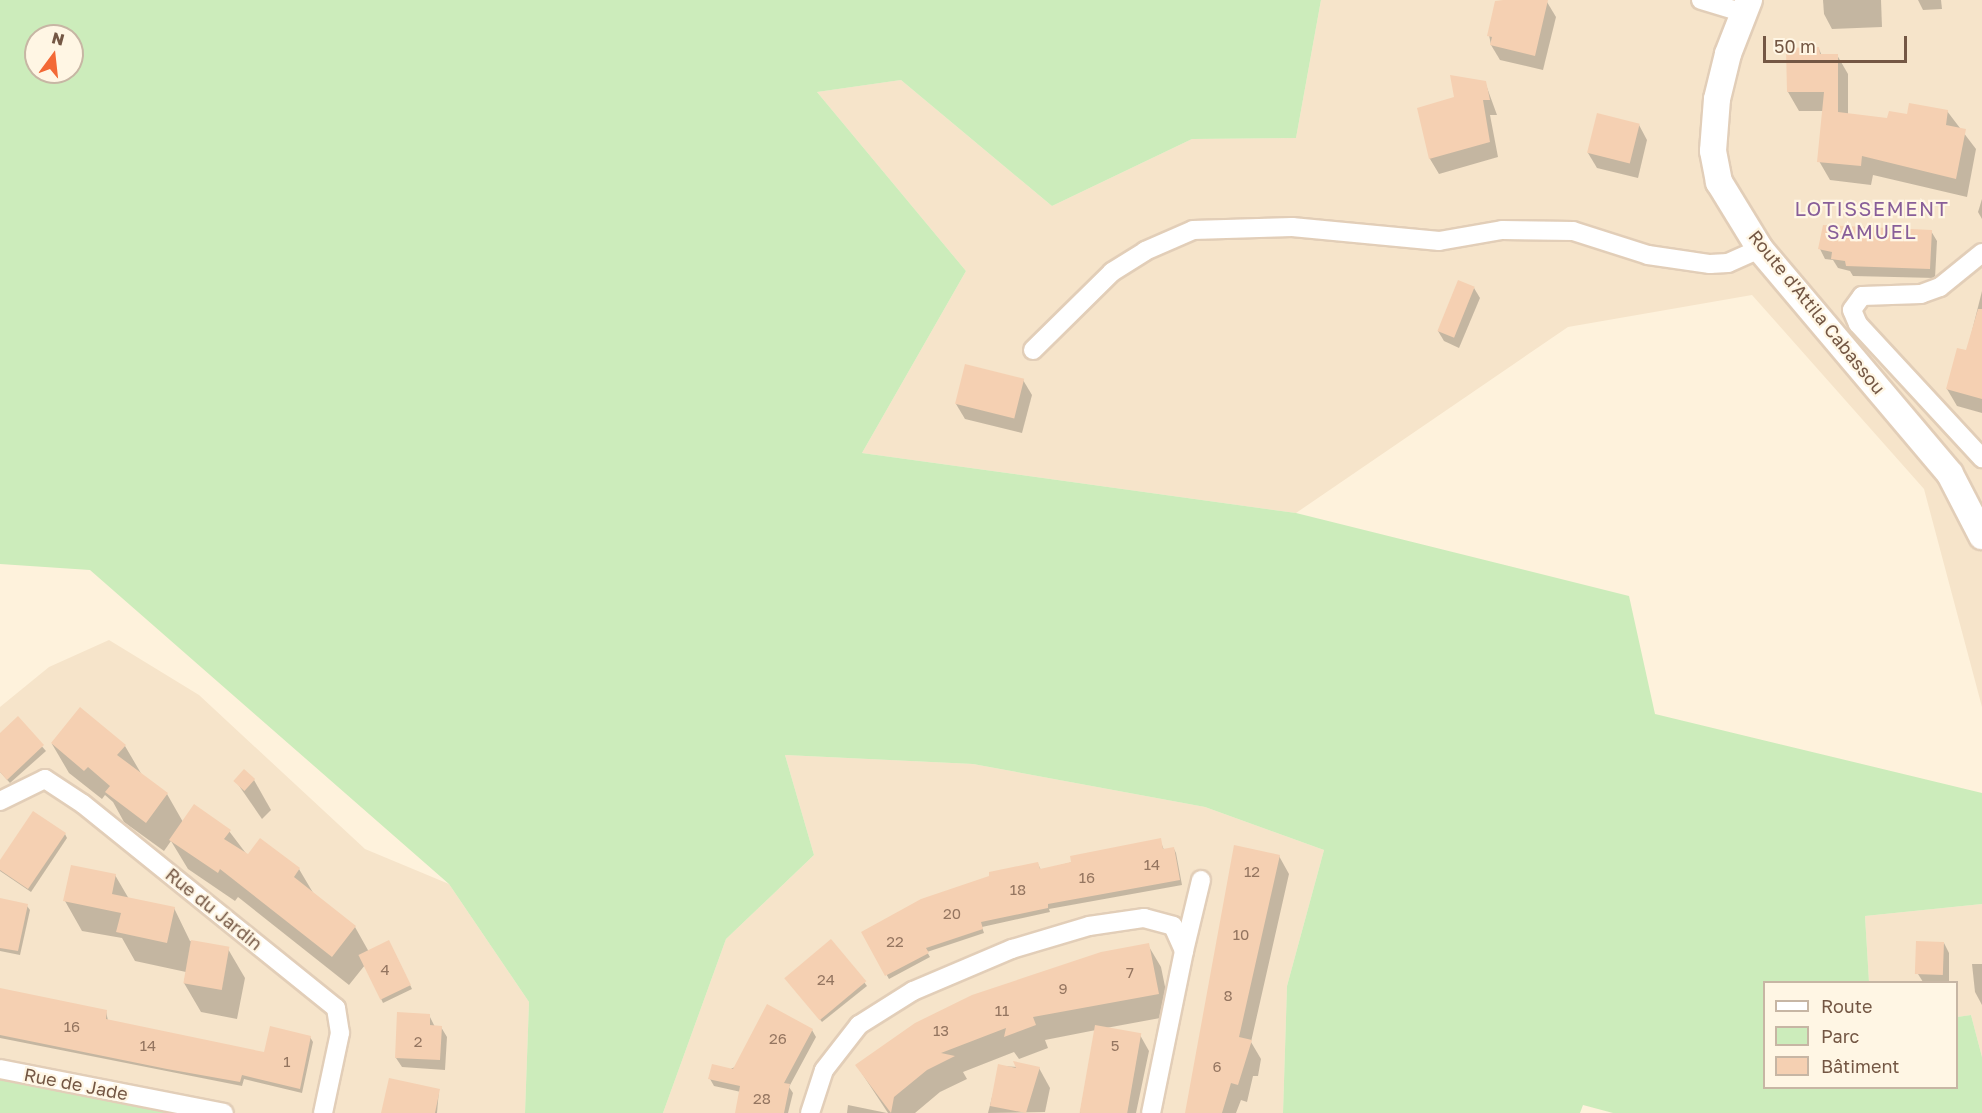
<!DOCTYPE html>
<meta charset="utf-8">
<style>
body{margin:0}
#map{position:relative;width:1982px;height:1113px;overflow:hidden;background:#fef2dc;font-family:"Golos Text",sans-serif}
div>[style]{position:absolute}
.residential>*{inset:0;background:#f6e4ca}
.green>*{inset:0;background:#ccecbb}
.shadow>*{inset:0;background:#0003}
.building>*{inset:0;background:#f5d0b2;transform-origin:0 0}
.roads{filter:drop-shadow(2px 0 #e2ceb8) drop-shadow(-2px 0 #e2ceb8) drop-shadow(0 2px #e2ceb8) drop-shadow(0 -2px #e2ceb8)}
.minor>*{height:18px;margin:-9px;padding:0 9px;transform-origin:9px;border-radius:9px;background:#fff}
.secondary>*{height:26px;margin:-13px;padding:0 13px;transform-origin:13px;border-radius:13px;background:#fff}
span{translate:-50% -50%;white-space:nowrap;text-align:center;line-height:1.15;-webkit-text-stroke:4.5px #fff6e4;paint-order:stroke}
.number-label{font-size:15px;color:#947560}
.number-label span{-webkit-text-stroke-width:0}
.street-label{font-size:18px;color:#745744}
.neighbourhood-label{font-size:20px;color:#885e99;letter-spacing:1.5px}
.legend{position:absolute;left:1763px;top:981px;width:195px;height:108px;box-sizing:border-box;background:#fff6e4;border:2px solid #c7b6a4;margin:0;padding:8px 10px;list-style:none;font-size:18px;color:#745744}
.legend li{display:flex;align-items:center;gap:12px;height:30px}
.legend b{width:30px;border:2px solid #c7b6a4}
.north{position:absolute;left:24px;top:24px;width:60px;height:60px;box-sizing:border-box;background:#fff6e4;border:2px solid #c7b6a4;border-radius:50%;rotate:15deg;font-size:16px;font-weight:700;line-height:24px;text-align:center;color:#745744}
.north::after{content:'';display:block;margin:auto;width:21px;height:27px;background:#f36936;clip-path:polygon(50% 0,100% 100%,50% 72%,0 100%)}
.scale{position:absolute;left:1763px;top:36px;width:144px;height:27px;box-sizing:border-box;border:3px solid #745744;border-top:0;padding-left:8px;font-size:18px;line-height:21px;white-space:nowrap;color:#745744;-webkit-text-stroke:4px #fff6e4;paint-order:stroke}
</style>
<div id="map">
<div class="residential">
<div style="clip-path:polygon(1321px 0,1982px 0,1982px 707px,1924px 489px,1752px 295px,1568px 327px,1296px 513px,862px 453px,966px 271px,817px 92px,901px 80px,1052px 206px,1192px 139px,1296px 138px)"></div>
<div style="clip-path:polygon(109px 640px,199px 695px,365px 849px,449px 884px,529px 1002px,525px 1113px,171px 1113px,0 1079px,0 707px,49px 667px)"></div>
<div style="clip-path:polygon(785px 755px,973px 764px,1205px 807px,1324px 850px,1287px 986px,1283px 1113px,663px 1113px,726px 939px,814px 855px)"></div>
<div style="clip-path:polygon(1982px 904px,1982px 1057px,1971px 1015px,1957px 1017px,1956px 982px,1869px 982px,1865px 916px)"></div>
</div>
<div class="green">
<div style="clip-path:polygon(evenodd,0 0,1321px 0,1296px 138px,1192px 139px,1052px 206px,901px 80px,817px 92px,966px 271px,862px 453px,1296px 513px,1629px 596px,1655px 714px,1982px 793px,1982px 904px,1865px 916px,1869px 982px,1764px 982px,1764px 1088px,1956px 1088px,1957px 1017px,1971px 1015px,1982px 1057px,1982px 1113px,1613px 1113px,1583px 1105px,1580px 1113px,1283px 1113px,1287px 986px,1324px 850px,1205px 807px,973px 764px,785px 755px,814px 855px,726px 939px,663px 1113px,525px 1113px,529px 1002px,449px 884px,90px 570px,0 564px,0 0,36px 36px,72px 36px,72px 72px,36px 72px,36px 36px)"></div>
<div style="clip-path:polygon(0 1079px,171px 1113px,0 1113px)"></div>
</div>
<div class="shadow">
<div style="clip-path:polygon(1505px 0,1547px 2px,1556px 17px,1543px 70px,1500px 60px,1491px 45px,1489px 35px)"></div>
<div style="clip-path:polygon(1823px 0,1881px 0,1882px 27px,1832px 29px,1824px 14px)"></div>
<div style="clip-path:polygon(1918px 0,1941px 0,1942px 9px,1923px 10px)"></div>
<div style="clip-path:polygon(1787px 49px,1819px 49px,1822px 56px,1837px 55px,1848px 74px,1848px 115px,1889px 119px,1947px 111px,1976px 149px,1967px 197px,1873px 175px,1871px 185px,1830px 180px,1819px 161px,1824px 111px,1799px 111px,1788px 92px)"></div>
<div style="clip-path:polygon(1485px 82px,1497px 115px,1490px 115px,1498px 157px,1439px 174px,1430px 159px,1419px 109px,1456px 98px)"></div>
<div style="clip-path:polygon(1639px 125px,1647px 140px,1638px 178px,1597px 168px,1588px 153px)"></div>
<div style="clip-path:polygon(1982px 199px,1982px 219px,1978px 212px)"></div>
<div style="clip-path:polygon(1931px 231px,1937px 241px,1935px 278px,1853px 276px,1850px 271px,1838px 268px,1833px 260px,1825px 259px,1820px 249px)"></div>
<div style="clip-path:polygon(1474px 288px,1480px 298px,1459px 348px,1444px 341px,1438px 331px)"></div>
<div style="clip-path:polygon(1982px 291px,1982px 413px,1957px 406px,1947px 389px,1967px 351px)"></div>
<div style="clip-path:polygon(1023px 380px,1032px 395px,1022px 433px,965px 419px,956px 404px)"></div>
<div style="clip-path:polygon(18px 719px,46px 751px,10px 783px,0 772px,0 735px)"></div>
<div style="clip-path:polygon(52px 744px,125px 746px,142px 775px,167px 794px,183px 822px,229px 831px,248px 856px,260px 840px,299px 869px,315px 896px,355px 927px,369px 952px,391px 946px,412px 989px,383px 1003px,365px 965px,349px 985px,238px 897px,235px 901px,188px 869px,171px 841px,164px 851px,124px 822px,113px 802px,105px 795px,102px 799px,69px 773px)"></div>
<div style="clip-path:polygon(235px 780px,254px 780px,271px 810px,262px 819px)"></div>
<div style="clip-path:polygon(65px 834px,67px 838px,31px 892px,0 871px,0 862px)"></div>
<div style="clip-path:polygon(1160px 840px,1164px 850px,1174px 849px,1176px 853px,1182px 885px,1049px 909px,1050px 912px,982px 927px,984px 933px,927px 952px,930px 957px,889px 979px,863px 933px,1038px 864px,1041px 870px)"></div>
<div style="clip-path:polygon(1279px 856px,1289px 874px,1251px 1042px,1261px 1059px,1258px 1076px,1253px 1076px,1247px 1102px,1241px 1100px,1236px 1113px,1186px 1113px)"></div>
<div style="clip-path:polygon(115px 875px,129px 899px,174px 908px,190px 941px,228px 949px,245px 978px,237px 1019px,201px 1012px,184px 983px,186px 972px,135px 961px,122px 938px,82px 931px,65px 901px)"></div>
<div style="clip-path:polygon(0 900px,27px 906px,30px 910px,20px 955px,0 951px)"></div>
<div style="clip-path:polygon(1944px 943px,1949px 953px,1949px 982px,1923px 982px,1918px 974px)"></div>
<div style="clip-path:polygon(1148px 945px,1161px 967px,1171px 1016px,1106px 1028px,1140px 1035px,1149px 1051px,1136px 1113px,1080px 1113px,1096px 1030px,1045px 1040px,1048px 1048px,1019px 1059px,1014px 1052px,963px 1072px,967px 1079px,940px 1092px,915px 1113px,888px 1113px,857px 1066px)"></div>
<div style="clip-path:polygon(1972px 964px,1982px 964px,1982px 1005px,1975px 992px)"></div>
<div style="clip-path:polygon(864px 982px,867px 986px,822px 1022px,790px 983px)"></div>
<div style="clip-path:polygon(0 990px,106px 1011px,108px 1021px,265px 1054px,310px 1037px,313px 1042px,302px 1093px,244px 1079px,242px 1086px,0 1038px)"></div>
<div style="clip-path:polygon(429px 1015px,435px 1027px,441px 1027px,447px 1037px,445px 1070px,402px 1067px,396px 1058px)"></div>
<div style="clip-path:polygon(812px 1030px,816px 1037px,789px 1087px,793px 1093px,788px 1113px,736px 1113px,741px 1092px,714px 1086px,710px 1079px)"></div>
<div style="clip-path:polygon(1000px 1066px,1039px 1068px,1050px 1088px,1045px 1112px,988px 1113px)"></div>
<div style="clip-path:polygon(439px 1090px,437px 1113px,382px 1113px)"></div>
<div style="clip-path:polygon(848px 1105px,887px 1113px,847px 1113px)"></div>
</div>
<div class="building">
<div style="clip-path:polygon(1503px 0,1548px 0,1535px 56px,1490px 45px,1492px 37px,1487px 36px,1495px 1px)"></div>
<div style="clip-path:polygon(1819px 47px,1820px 54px,1838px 54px,1838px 112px,1887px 118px,1889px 111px,1907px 114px,1909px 103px,1948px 110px,1946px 125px,1966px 129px,1956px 179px,1862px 156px,1861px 166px,1817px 162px,1824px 92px,1787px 92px,1786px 48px)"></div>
<div style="clip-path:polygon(1450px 75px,1486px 81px,1490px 100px,1483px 100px,1490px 142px,1429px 159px,1417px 108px,1454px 97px)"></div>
<div style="left:1597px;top:113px;width:44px;height:41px;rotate:14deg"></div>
<div style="clip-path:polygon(1823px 225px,1932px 230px,1930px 269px,1846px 266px,1845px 261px,1831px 259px,1832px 252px,1818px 249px)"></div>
<div style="left:1458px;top:280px;width:18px;height:55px;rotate:22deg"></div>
<div style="clip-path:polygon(1978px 309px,1982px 309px,1982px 399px,1946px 389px,1957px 348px,1966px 350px)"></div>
<div style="left:965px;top:364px;width:61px;height:41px;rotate:14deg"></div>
<div style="clip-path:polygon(80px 707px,126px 745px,117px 755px,168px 793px,146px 823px,105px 792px,110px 786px,88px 767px,84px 771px,51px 743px)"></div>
<div style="clip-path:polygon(18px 716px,44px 745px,7px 780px,0 772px,0 733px)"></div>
<div style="left:244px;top:769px;width:15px;height:16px;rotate:42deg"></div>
<div style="clip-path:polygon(194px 804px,231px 830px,224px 839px,248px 854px,260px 838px,300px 868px,294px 877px,356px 926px,332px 957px,220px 869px,218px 873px,169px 840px)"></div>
<div style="clip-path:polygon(33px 811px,66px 833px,28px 889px,0 870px,0 860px)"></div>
<div style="clip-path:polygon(1161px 838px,1163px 849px,1174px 847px,1180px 880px,1048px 904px,1048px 908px,981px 922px,983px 929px,926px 948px,929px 953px,885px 976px,861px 932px,921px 899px,989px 876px,989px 872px,1038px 862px,1040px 869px,1071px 862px,1070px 856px)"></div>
<div style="clip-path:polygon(1234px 845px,1280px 855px,1239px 1037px,1252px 1040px,1238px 1085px,1231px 1083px,1222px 1113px,1185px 1113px)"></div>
<div style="clip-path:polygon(71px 865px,116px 874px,112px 894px,175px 907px,167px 943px,116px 932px,121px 913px,63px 901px)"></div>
<div style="clip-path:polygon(0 898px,28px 904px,18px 951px,0 948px)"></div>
<div style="left:831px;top:939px;width:55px;height:61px;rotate:50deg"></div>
<div style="left:191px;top:940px;width:39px;height:44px;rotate:10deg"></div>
<div style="left:389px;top:940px;width:50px;height:34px;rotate:64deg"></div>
<div style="left:1916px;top:941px;width:28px;height:33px;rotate:2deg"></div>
<div style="clip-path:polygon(1149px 943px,1159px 994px,1033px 1017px,1036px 1025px,1004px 1037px,1006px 1028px,941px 1053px,955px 1056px,927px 1070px,894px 1097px,891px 1113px,855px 1065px,915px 1023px,972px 995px,1101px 952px)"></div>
<div style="clip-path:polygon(0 988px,107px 1010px,106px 1019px,264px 1052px,270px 1026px,311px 1036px,300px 1089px,242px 1075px,240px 1082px,167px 1069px,0 1035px)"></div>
<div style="clip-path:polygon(767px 1004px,813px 1029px,784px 1083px,790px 1084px,784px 1113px,735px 1113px,740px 1086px,708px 1079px,712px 1064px,733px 1069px)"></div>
<div style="clip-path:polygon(397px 1012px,430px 1014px,430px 1025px,442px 1026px,440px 1060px,395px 1058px)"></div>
<div style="left:1095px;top:1025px;width:47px;height:89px;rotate:10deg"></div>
<div style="clip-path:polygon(1013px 1061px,1040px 1067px,1026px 1113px,990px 1106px,998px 1064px,1016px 1068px)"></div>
<div style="clip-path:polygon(389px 1078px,440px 1089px,435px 1113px,381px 1113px)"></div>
</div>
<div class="roads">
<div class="minor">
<div style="left:1701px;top:0;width:45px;rotate:16.8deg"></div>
<div style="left:1982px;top:253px;width:54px;rotate:141deg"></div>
<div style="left:1940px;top:287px;width:20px;rotate:160deg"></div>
<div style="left:1921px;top:294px;width:59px;rotate:178.1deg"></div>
<div style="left:1862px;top:296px;width:17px;rotate:126deg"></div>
<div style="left:1852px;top:310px;width:15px;rotate:67deg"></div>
<div style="left:1858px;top:324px;width:183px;rotate:47.2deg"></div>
<div style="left:1033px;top:350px;width:111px;rotate:-44.6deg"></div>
<div style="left:1112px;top:272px;width:39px;rotate:-32deg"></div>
<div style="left:1145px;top:251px;width:52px;rotate:-23.6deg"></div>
<div style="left:1193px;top:230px;width:99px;rotate:-1.7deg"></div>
<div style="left:1292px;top:227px;width:148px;rotate:5.4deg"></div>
<div style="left:1439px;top:241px;width:64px;rotate:-9.9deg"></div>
<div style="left:1502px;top:230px;width:71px;rotate:0.8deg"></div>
<div style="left:1573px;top:231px;width:79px;rotate:17.7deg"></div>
<div style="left:1648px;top:255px;width:63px;rotate:8.3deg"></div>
<div style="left:1710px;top:264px;width:18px;rotate:-3deg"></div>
<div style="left:1728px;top:263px;width:35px;rotate:-24deg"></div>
<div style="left:0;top:801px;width:50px;rotate:-26.1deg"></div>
<div style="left:45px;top:779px;width:45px;rotate:33.3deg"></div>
<div style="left:83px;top:804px;width:325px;rotate:38.9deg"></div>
<div style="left:336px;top:1008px;width:25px;rotate:81deg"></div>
<div style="left:340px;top:1033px;width:82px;rotate:102deg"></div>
<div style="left:1184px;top:951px;width:73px;rotate:-76.5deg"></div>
<div style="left:0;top:1069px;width:228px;rotate:11.1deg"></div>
<div style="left:810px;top:1113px;width:45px;rotate:-72deg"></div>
<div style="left:824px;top:1070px;width:57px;rotate:-52.1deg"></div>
<div style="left:859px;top:1025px;width:64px;rotate:-32.2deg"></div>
<div style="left:913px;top:991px;width:108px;rotate:-23deg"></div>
<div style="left:1012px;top:949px;width:80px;rotate:-16.6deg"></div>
<div style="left:1089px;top:926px;width:56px;rotate:-8.3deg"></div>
<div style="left:1144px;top:918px;width:30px;rotate:15deg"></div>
<div style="left:1173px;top:926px;width:27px;rotate:66deg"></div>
<div style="left:1184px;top:951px;width:165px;rotate:101.5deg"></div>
</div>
<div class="secondary">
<div style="left:1749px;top:0;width:58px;rotate:111.3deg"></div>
<div style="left:1728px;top:54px;width:46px;rotate:103.7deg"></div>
<div style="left:1717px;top:99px;width:52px;rotate:94.4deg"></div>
<div style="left:1713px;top:151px;width:32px;rotate:79deg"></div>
<div style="left:1719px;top:182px;width:79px;rotate:58.5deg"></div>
<div style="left:1760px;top:249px;width:294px;rotate:49.8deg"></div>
<div style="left:1950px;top:474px;width:70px;rotate:62.7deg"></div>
</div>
</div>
<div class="number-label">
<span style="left:1152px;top:865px">14</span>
<span style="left:1252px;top:872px">12</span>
<span style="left:1087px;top:878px">16</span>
<span style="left:1018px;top:890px">18</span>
<span style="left:952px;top:914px">20</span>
<span style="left:1241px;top:935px">10</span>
<span style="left:895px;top:942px">22</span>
<span style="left:385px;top:970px">4</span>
<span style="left:1130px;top:973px">7</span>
<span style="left:826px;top:980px">24</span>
<span style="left:1063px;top:989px">9</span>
<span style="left:1228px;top:996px">8</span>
<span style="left:1002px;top:1011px">11</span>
<span style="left:72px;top:1027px">16</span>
<span style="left:941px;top:1031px">13</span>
<span style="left:778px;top:1039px">26</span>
<span style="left:418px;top:1042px">2</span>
<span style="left:148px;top:1046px">14</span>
<span style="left:1115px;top:1046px">5</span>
<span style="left:287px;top:1062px">1</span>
<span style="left:1217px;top:1067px">6</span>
<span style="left:762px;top:1099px">28</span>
</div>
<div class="street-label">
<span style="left:1817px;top:312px;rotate:51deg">Route d'Attila Cabassou</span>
<span style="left:214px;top:909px;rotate:39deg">Rue du Jardin</span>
<span style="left:76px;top:1084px;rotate:11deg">Rue de Jade</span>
</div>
<div class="neighbourhood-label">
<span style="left:1872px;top:220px">LOTISSEMENT<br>SAMUEL</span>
</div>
<ul class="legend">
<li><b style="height:8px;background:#fff"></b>Route</li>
<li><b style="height:16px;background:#ccecbb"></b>Parc</li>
<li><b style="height:16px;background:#f5d0b2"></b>Bâtiment</li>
</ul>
<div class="north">N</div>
<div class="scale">50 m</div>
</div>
